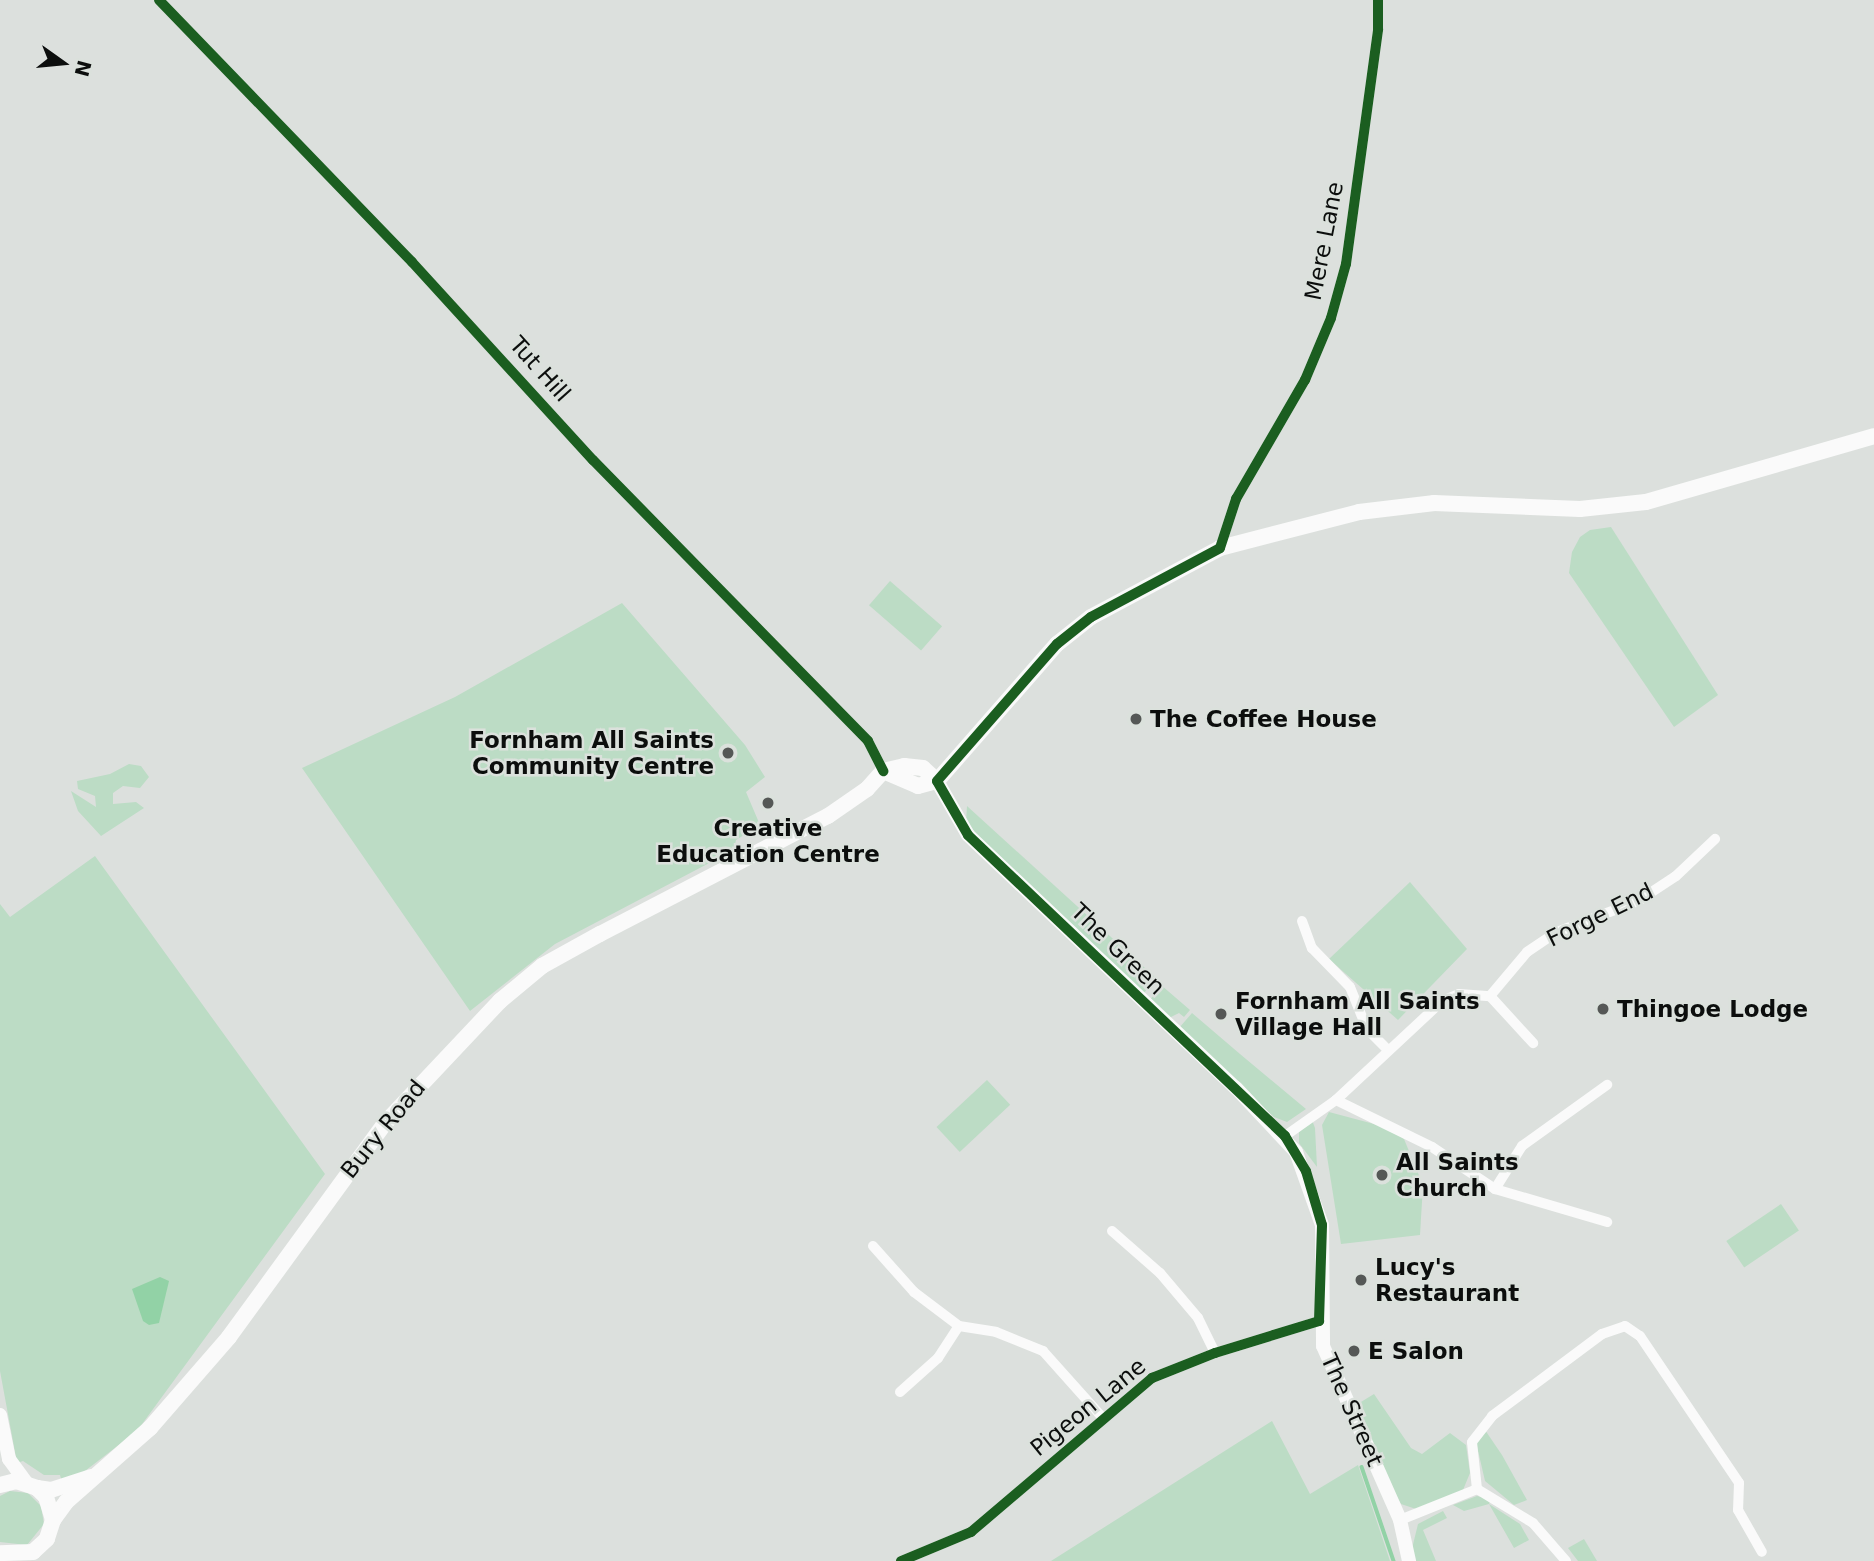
<!DOCTYPE html>
<style>
body{margin:0}
#map{position:relative;width:1874px;height:1561px;overflow:hidden;background:#dce0dd;font-family:"DejaVu Sans",sans-serif}
div>[style]{position:absolute}
.green>*{inset:0;background:#bcdcc5;transform-origin:0 0}
.water>*{inset:0;background:#92d2a6}
.stream>*{height:3.5px;margin:-1.75px;padding:0 1.75px;transform-origin:1.75px;border-radius:1.75px;background:#92d2a6}
.street>*{height:10px;margin:-5px;padding:0 5px;transform-origin:5px;border-radius:5px;background:#fafafa}
.secondary>*{height:14px;margin:-7px;padding:0 7px;transform-origin:7px;border-radius:7px;background:#fafafa}
.primary>*{height:16px;margin:-8px;padding:0 8px;transform-origin:8px;border-radius:8px;background:#fafafa}
.cycleway>*{height:10px;margin:-5px;padding:0 5px;transform-origin:5px;border-radius:5px;background:#1b5e20}
.dots>*{width:19px;height:19px;translate:-50% -50%;box-sizing:border-box;border:4px solid #dbe1dc;border-radius:50%}
span{translate:-50% -50%;white-space:nowrap;text-align:center;line-height:1.15;-webkit-text-stroke:5px #dbe1dc;paint-order:stroke}
.street-label{font-size:23px;color:#0c0e0d}
.poi-label{font-size:23px;color:#0c0e0d;font-weight:700}
.left{translate:0 -50%;text-align:left}
.right{translate:-100% -50%;text-align:right}
.north{position:absolute;left:28px;top:28px;width:70px;height:70px;-webkit-text-stroke:5px #dbe1dc;paint-order:stroke;rotate:105deg;font-size:19px;font-weight:700;line-height:28px;text-align:center;color:#0c0e0d}
.north::after{content:'';display:block;margin:auto;width:24px;height:32px;background:#0c0e0d;clip-path:polygon(50% 0,100% 100%,50% 72%,0 100%)}
</style>
<div id="map">
<div class="green">
<div style="clip-path:polygon(1611px 527px,1718px 695px,1674px 727px,1569px 573px,1572px 552px,1580px 537px,1590px 530px)"></div>
<div style="left:890px;top:581px;width:69px;height:32px;rotate:41deg"></div>
<div style="clip-path:polygon(622px 603px,745px 745px,765px 777px,746px 792px,760px 825px,736px 840px,734px 850px,555px 944px,470px 1011px,302px 768px,455px 697px)"></div>
<div style="clip-path:polygon(129px 764px,141px 766px,149px 777px,140px 788px,123px 786px,113px 793px,113px 804px,136px 802px,144px 808px,101px 836px,78px 811px,71px 791px,96px 807px,95px 796px,78px 789px,77px 781px,110px 774px)"></div>
<div style="clip-path:polygon(967px 806px,1156px 978px,1144px 993px,998px 858px,966px 822px)"></div>
<div style="clip-path:polygon(95px 856px,325px 1174px,137px 1431px,81px 1474px,62px 1482px,60px 1475px,44px 1475px,23px 1461px,17px 1463px,0 1371px,0 904px,10px 917px)"></div>
<div style="clip-path:polygon(1410px 882px,1467px 949px,1398px 1020px,1329px 959px)"></div>
<div style="clip-path:polygon(1161px 985px,1190px 1010px,1184px 1017px,1179px 1013px,1169px 1018px,1150px 1000px)"></div>
<div style="clip-path:polygon(1192px 1013px,1240px 1054px,1306px 1109px,1287px 1122px,1274px 1117px,1179px 1028px)"></div>
<div style="left:987px;top:1080px;width:34px;height:69px;rotate:47deg"></div>
<div style="clip-path:polygon(1329px 1112px,1389px 1128px,1404px 1139px,1423px 1185px,1420px 1235px,1341px 1244px,1322px 1125px)"></div>
<div style="clip-path:polygon(1312px 1120px,1315px 1128px,1317px 1167px,1299px 1143px,1299px 1132px)"></div>
<div style="left:1781px;top:1204px;width:32px;height:66px;rotate:56deg"></div>
<div style="clip-path:polygon(1374px 1394px,1411px 1448px,1422px 1454px,1450px 1433px,1466px 1445px,1470px 1473px,1463px 1490px,1419px 1510px,1401px 1504px,1362px 1437px,1371px 1433px,1356px 1405px)"></div>
<div style="clip-path:polygon(1272px 1421px,1310px 1494px,1358px 1465px,1390px 1561px,1051px 1561px)"></div>
<div style="clip-path:polygon(1485px 1430px,1502px 1455px,1527px 1500px,1514px 1505px,1485px 1481px,1476px 1442px)"></div>
<div style="clip-path:polygon(10px 1491px,28px 1493px,41px 1506px,44px 1524px,27px 1545px,0 1542px,0 1496px)"></div>
<div style="clip-path:polygon(1477px 1496px,1491px 1499px,1489px 1504px,1520px 1524px,1529px 1540px,1514px 1548px,1489px 1504px,1464px 1511px,1453px 1505px)"></div>
<div style="clip-path:polygon(1443px 1511px,1447px 1518px,1423px 1530px,1436px 1561px,1409px 1561px,1418px 1524px)"></div>
<div style="clip-path:polygon(1584px 1539px,1597px 1561px,1578px 1561px,1568px 1548px)"></div>
</div>
<div class="water">
<div style="clip-path:polygon(160px 1277px,169px 1281px,159px 1323px,149px 1325px,143px 1321px,132px 1289px)"></div>
</div>
<div class="stream">
<div style="left:1362px;top:1467px;width:99px;rotate:71.2deg"></div>
</div>
<div class="street">
<div style="left:159px;top:0;width:364px;rotate:46deg"></div>
<div style="left:412px;top:262px;width:268px;rotate:47.6deg"></div>
<div style="left:593px;top:460px;width:393px;rotate:45.6deg"></div>
<div style="left:868px;top:741px;width:34px;rotate:63deg"></div>
<div style="left:1220px;top:548px;width:52px;rotate:-71.9deg"></div>
<div style="left:1236px;top:499px;width:138px;rotate:-59.9deg"></div>
<div style="left:1305px;top:380px;width:67px;rotate:-67.2deg"></div>
<div style="left:1331px;top:318px;width:56px;rotate:-74.5deg"></div>
<div style="left:1346px;top:264px;width:237px;rotate:-82.2deg"></div>
<div style="left:1378px;top:29px;width:29px;rotate:-90deg"></div>
<div style="left:1302px;top:921px;width:29px;rotate:70deg"></div>
<div style="left:1312px;top:948px;width:54px;rotate:45.7deg"></div>
<div style="left:1350px;top:987px;width:45px;rotate:68deg"></div>
<div style="left:1367px;top:1029px;width:30px;rotate:45deg"></div>
<div style="left:1490px;top:996px;width:57px;rotate:-49.9deg"></div>
<div style="left:1527px;top:952px;width:36px;rotate:-34deg"></div>
<div style="left:1557px;top:932px;width:87px;rotate:-20.9deg"></div>
<div style="left:1638px;top:901px;width:45px;rotate:-33.3deg"></div>
<div style="left:1676px;top:876px;width:54px;rotate:-43.5deg"></div>
<div style="left:1336px;top:1100px;width:107px;rotate:26.1deg"></div>
<div style="left:1432px;top:1147px;width:76px;rotate:33.7deg"></div>
<div style="left:1495px;top:1189px;width:117px;rotate:16.4deg"></div>
<div style="left:1285px;top:1136px;width:62px;rotate:-35.2deg"></div>
<div style="left:1336px;top:1100px;width:145px;rotate:-43deg"></div>
<div style="left:1442px;top:1001px;width:18px;rotate:-22deg"></div>
<div style="left:1459px;top:994px;width:31px;rotate:4deg"></div>
<div style="left:1490px;top:996px;width:64px;rotate:47.5deg"></div>
<div style="left:1495px;top:1189px;width:51px;rotate:-57.9deg"></div>
<div style="left:1522px;top:1146px;width:105px;rotate:-35.7deg"></div>
<div style="left:1112px;top:1231px;width:64px;rotate:41.2deg"></div>
<div style="left:1160px;top:1273px;width:59px;rotate:49.8deg"></div>
<div style="left:1198px;top:1318px;width:39px;rotate:64deg"></div>
<div style="left:873px;top:1246px;width:62px;rotate:48.3deg"></div>
<div style="left:914px;top:1292px;width:56px;rotate:37.1deg"></div>
<div style="left:959px;top:1326px;width:37px;rotate:9deg"></div>
<div style="left:996px;top:1332px;width:51px;rotate:22deg"></div>
<div style="left:1043px;top:1351px;width:90px;rotate:48.2deg"></div>
<div style="left:900px;top:1392px;width:51px;rotate:-41.8deg"></div>
<div style="left:938px;top:1358px;width:38px;rotate:-57deg"></div>
<div style="left:1400px;top:1520px;width:83px;rotate:-21.9deg"></div>
<div style="left:901px;top:1561px;width:76px;rotate:-22.5deg"></div>
<div style="left:971px;top:1532px;width:238px;rotate:-40.4deg"></div>
<div style="left:1152px;top:1378px;width:68px;rotate:-21.6deg"></div>
<div style="left:1215px;top:1353px;width:109px;rotate:-17.1deg"></div>
<div style="left:1566px;top:1561px;width:50px;rotate:-131deg"></div>
<div style="left:1533px;top:1523px;width:66px;rotate:-148.7deg"></div>
<div style="left:1477px;top:1489px;width:47px;rotate:-96.1deg"></div>
<div style="left:1472px;top:1442px;width:33px;rotate:-52deg"></div>
<div style="left:1492px;top:1416px;width:137px;rotate:-36.7deg"></div>
<div style="left:1602px;top:1334px;width:24px;rotate:-19deg"></div>
<div style="left:1625px;top:1326px;width:18px;rotate:34deg"></div>
<div style="left:1640px;top:1336px;width:177px;rotate:56deg"></div>
<div style="left:1739px;top:1483px;width:27px;rotate:92deg"></div>
<div style="left:1738px;top:1510px;width:48px;rotate:60.3deg"></div>
</div>
<div class="secondary">
<div style="left:937px;top:781px;width:62px;rotate:60.1deg"></div>
<div style="left:968px;top:835px;width:369px;rotate:43.4deg"></div>
<div style="left:1236px;top:1088px;width:88px;rotate:46.8deg"></div>
<div style="left:1296px;top:1152px;width:77px;rotate:70.4deg"></div>
<div style="left:1322px;top:1225px;width:121px;rotate:89.5deg"></div>
<div style="left:1323px;top:1346px;width:190px;rotate:66.1deg"></div>
<div style="left:1400px;top:1520px;width:42px;rotate:77.6deg"></div>
<div style="left:0;top:1415px;width:45px;rotate:78.4deg"></div>
<div style="left:9px;top:1459px;width:29px;rotate:54deg"></div>
</div>
<div class="primary">
<div style="left:883px;top:771px;width:38px;rotate:23deg"></div>
<div style="left:918px;top:786px;width:20px;rotate:-15deg"></div>
<div style="left:937px;top:781px;width:182px;rotate:-48.8deg"></div>
<div style="left:1057px;top:644px;width:43px;rotate:-38.5deg"></div>
<div style="left:1091px;top:617px;width:146px;rotate:-28.1deg"></div>
<div style="left:1220px;top:548px;width:144px;rotate:-14.5deg"></div>
<div style="left:1359px;top:512px;width:76px;rotate:-6.8deg"></div>
<div style="left:1434px;top:503px;width:146px;rotate:2.4deg"></div>
<div style="left:1580px;top:509px;width:66px;rotate:-6.1deg"></div>
<div style="left:1646px;top:502px;width:237px;rotate:-16.1deg"></div>
<div style="left:0;top:1485px;width:16px;rotate:-14deg"></div>
<div style="left:16px;top:1481px;width:22px;rotate:18deg"></div>
<div style="left:37px;top:1488px;width:13px;rotate:45deg"></div>
<div style="left:46px;top:1497px;width:24px;rotate:73deg"></div>
<div style="left:53px;top:1520px;width:20px;rotate:108deg"></div>
<div style="left:47px;top:1539px;width:19px;rotate:137deg"></div>
<div style="left:33px;top:1552px;width:33px;rotate:178deg"></div>
<div style="left:37px;top:1488px;width:14px;rotate:8deg"></div>
<div style="left:51px;top:1490px;width:42px;rotate:-18deg"></div>
<div style="left:53px;top:1520px;width:22px;rotate:-54deg"></div>
<div style="left:66px;top:1502px;width:112px;rotate:-41.4deg"></div>
<div style="left:150px;top:1428px;width:121px;rotate:-49deg"></div>
<div style="left:229px;top:1337px;width:265px;rotate:-53.9deg"></div>
<div style="left:385px;top:1123px;width:168px;rotate:-46.7deg"></div>
<div style="left:500px;top:1001px;width:55px;rotate:-39.8deg"></div>
<div style="left:542px;top:966px;width:66px;rotate:-28.9deg"></div>
<div style="left:600px;top:934px;width:257px;rotate:-27.4deg"></div>
<div style="left:828px;top:816px;width:47px;rotate:-34.7deg"></div>
<div style="left:867px;top:789px;width:24px;rotate:-48deg"></div>
<div style="left:883px;top:771px;width:22px;rotate:-13deg"></div>
<div style="left:904px;top:766px;width:19px;rotate:6deg"></div>
<div style="left:923px;top:768px;width:19px;rotate:43deg"></div>
</div>
<div class="cycleway">
<div style="left:159px;top:0;width:364px;rotate:46deg"></div>
<div style="left:412px;top:262px;width:268px;rotate:47.6deg"></div>
<div style="left:593px;top:460px;width:393px;rotate:45.6deg"></div>
<div style="left:868px;top:741px;width:34px;rotate:63deg"></div>
<div style="left:901px;top:1561px;width:76px;rotate:-22.5deg"></div>
<div style="left:971px;top:1532px;width:238px;rotate:-40.4deg"></div>
<div style="left:1152px;top:1378px;width:68px;rotate:-21.6deg"></div>
<div style="left:1215px;top:1353px;width:109px;rotate:-17.1deg"></div>
<div style="left:1319px;top:1321px;width:96px;rotate:-88.2deg"></div>
<div style="left:1322px;top:1225px;width:56px;rotate:-106.5deg"></div>
<div style="left:1306px;top:1171px;width:41px;rotate:-121deg"></div>
<div style="left:1285px;top:1136px;width:437px;rotate:-136.5deg"></div>
<div style="left:968px;top:835px;width:62px;rotate:-119.9deg"></div>
<div style="left:937px;top:781px;width:182px;rotate:-48.8deg"></div>
<div style="left:1057px;top:644px;width:43px;rotate:-38.5deg"></div>
<div style="left:1091px;top:617px;width:146px;rotate:-28.1deg"></div>
<div style="left:1220px;top:548px;width:52px;rotate:-71.9deg"></div>
<div style="left:1236px;top:499px;width:138px;rotate:-59.9deg"></div>
<div style="left:1305px;top:380px;width:67px;rotate:-67.2deg"></div>
<div style="left:1331px;top:318px;width:56px;rotate:-74.5deg"></div>
<div style="left:1346px;top:264px;width:237px;rotate:-82.2deg"></div>
<div style="left:1378px;top:29px;width:29px;rotate:-90deg"></div>
</div>
<div class="dots">
<div style="left:1136px;top:719px;background:#555856"></div>
<div style="left:728px;top:753px;background:#555856"></div>
<div style="left:768px;top:803px;background:#555856"></div>
<div style="left:1603px;top:1009px;background:#555856"></div>
<div style="left:1221px;top:1014px;background:#555856"></div>
<div style="left:1382px;top:1175px;background:#555856"></div>
<div style="left:1361px;top:1280px;background:#555856"></div>
<div style="left:1354px;top:1351px;background:#555856"></div>
</div>
<div class="street-label">
<span style="left:1324px;top:241px;rotate:-79deg">Mere Lane</span>
<span style="left:540px;top:369px;rotate:48deg">Tut Hill</span>
<span style="left:1600px;top:915px;rotate:-26deg">Forge End</span>
<span style="left:1118px;top:949px;rotate:44deg">The Green</span>
<span style="left:383px;top:1129px;rotate:-51deg">Bury Road</span>
<span style="left:1088px;top:1407px;rotate:-39deg">Pigeon Lane</span>
<span style="left:1352px;top:1410px;rotate:66deg">The Street</span>
</div>
<div class="poi-label">
<span class="left" style="left:1150px;top:719px">The Coffee House</span>
<span class="right" style="left:714px;top:753px">Fornham All Saints<br>Community Centre</span>
<span style="left:768px;top:841px">Creative<br>Education Centre</span>
<span class="left" style="left:1235px;top:1014px">Fornham All Saints<br>Village Hall</span>
<span class="left" style="left:1617px;top:1009px">Thingoe Lodge</span>
<span class="left" style="left:1396px;top:1175px">All Saints<br>Church</span>
<span class="left" style="left:1375px;top:1280px">Lucy's<br>Restaurant</span>
<span class="left" style="left:1368px;top:1351px">E Salon</span>
</div>
<div class="north">N</div>
</div>
